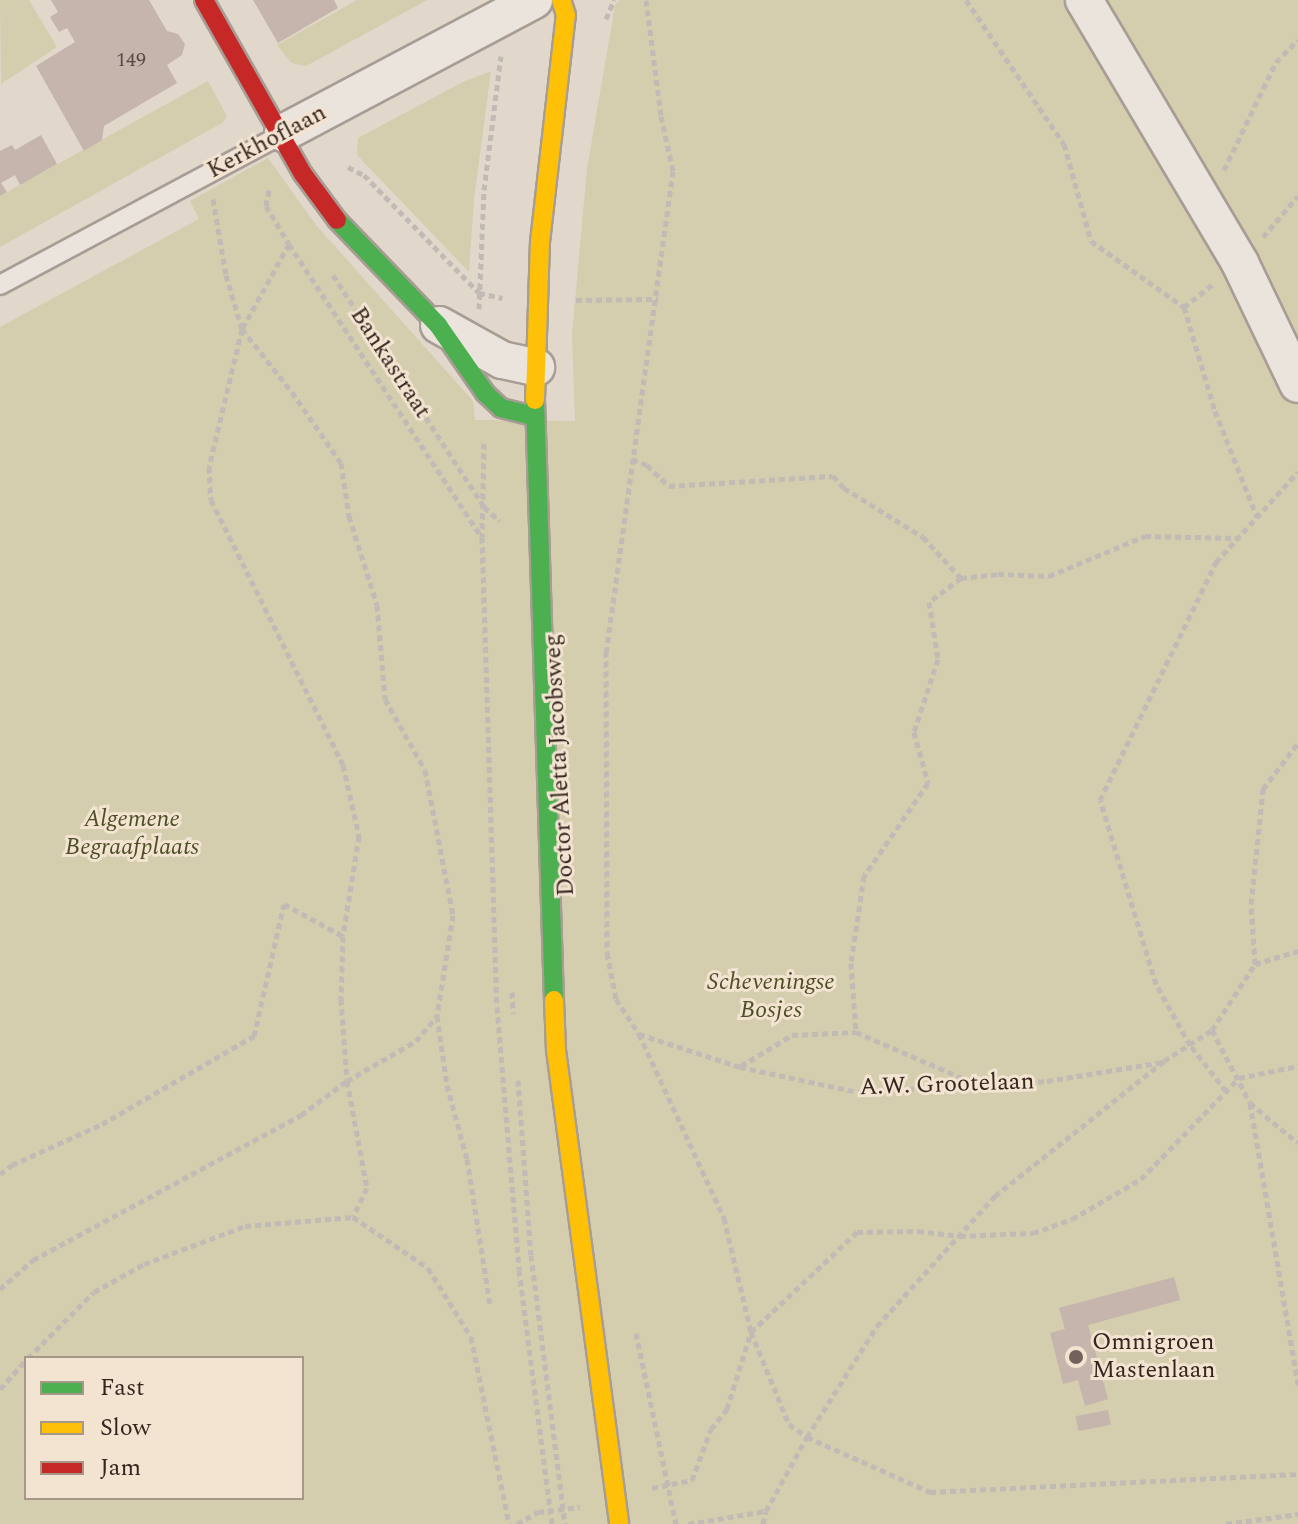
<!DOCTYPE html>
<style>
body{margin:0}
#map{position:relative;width:1298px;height:1524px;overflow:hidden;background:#e2d7cb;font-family:Spectral,serif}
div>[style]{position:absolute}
.green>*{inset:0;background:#d4cdae}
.building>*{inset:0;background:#c5b5ac;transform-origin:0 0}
.path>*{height:5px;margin-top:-2.5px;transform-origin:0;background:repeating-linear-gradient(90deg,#c2bab4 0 6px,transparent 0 10px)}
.roads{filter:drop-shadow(2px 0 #a79d95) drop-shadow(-2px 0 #a79d95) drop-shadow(0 2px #a79d95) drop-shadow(0 -2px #a79d95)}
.lane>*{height:18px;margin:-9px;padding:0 9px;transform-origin:9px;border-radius:9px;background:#eae4dd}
.street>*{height:36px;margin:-18px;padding:0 18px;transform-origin:18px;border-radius:18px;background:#eae4dd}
.fast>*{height:18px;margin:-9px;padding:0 9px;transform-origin:9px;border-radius:9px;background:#4caf50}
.slow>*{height:18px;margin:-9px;padding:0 9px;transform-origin:9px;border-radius:9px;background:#ffc107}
.jam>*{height:18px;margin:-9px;padding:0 9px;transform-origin:9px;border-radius:9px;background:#c62828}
.dots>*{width:22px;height:22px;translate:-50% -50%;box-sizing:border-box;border:4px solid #f3e3d1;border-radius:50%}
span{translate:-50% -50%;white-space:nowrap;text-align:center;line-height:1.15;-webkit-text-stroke:6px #f3e3d1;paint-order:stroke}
.number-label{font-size:20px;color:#584942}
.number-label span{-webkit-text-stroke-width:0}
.street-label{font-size:24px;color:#34251e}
.park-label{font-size:24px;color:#4c4f26;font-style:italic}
.poi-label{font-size:24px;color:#34251e}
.left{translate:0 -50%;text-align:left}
.legend{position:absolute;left:24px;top:1356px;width:280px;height:144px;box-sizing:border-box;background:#f3e3d1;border:2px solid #a79789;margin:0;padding:10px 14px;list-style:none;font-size:24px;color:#34251e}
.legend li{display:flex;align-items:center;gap:16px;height:40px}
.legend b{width:40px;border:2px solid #a79789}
</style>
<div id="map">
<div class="green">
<div style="clip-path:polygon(0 0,29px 0,57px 47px,1px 84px)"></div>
<div style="clip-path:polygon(357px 0,427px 0,306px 66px,291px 63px,277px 45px)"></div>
<div style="clip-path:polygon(evenodd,620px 0,1298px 0,1298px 1524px,0 1524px,0 327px,199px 219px,190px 201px,268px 158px,316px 225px,473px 401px,475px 420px,575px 421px,572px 334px,587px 169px,615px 5px,620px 0,26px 1358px,302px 1358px,302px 1498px,26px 1498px,26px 1358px)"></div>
<div style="clip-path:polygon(491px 71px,474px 199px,469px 272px,357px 155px,358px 138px,463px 82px)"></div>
<div style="clip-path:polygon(208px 81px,227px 116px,222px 123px,0 247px,0 196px)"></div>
</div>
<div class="building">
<div style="clip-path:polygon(51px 0,149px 0,167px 31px,178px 34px,185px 44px,182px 55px,167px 65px,177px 83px,104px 126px,102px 140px,84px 151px,36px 66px,75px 42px,67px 28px,59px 32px,50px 17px,58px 12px)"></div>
<div style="clip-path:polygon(253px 0,334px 0,338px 8px,278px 43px)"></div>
<div style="clip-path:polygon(41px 135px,57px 164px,20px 185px,15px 175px,1px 183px,7px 192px,0 196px,0 151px,12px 145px,15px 150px)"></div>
<div style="clip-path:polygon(1174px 1277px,1180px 1300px,1088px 1325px,1108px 1399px,1085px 1406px,1078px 1380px,1063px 1384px,1050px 1333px,1065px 1329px,1059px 1308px)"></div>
<div style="left:1108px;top:1410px;width:15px;height:33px;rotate:79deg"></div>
</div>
<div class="path">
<div style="left:646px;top:0;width:117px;rotate:82.6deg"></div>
<div style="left:661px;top:116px;width:56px;rotate:77.7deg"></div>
<div style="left:673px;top:171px;width:485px;rotate:97.9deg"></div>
<div style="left:606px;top:651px;width:302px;rotate:89.8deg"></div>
<div style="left:607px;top:953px;width:47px;rotate:78.9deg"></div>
<div style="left:616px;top:999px;width:42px;rotate:56.7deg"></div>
<div style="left:639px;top:1034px;width:203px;rotate:65.2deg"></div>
<div style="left:724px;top:1218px;width:117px;rotate:76.7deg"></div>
<div style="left:751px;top:1332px;width:100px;rotate:67.6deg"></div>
<div style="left:789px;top:1424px;width:22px;rotate:36deg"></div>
<div style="left:807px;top:1437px;width:135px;rotate:24.1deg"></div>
<div style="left:930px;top:1492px;width:368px;rotate:-2.8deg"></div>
<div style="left:966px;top:0;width:174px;rotate:55.8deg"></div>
<div style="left:1064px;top:144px;width:101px;rotate:74.4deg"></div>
<div style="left:1091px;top:241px;width:114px;rotate:35.4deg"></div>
<div style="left:606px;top:19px;width:21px;rotate:-67deg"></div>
<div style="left:348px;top:167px;width:18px;rotate:27deg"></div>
<div style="left:364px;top:175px;width:165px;rotate:45.7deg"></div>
<div style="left:479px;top:293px;width:24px;rotate:12deg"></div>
<div style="left:1224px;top:170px;width:120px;rotate:-64.3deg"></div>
<div style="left:1276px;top:62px;width:31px;rotate:-45deg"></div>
<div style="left:269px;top:190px;width:16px;rotate:101deg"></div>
<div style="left:266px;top:206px;width:44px;rotate:58.8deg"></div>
<div style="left:289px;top:244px;width:349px;rotate:56.7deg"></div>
<div style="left:213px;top:199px;width:77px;rotate:80.3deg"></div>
<div style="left:226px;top:275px;width:56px;rotate:73.5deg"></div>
<div style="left:242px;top:329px;width:80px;rotate:51.6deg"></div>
<div style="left:292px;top:392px;width:86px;rotate:55.4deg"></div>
<div style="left:341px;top:463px;width:54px;rotate:81.4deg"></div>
<div style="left:349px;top:516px;width:93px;rotate:72.5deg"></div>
<div style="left:377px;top:605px;width:94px;rotate:85.1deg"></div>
<div style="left:385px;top:699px;width:81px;rotate:60.6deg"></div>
<div style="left:425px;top:770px;width:148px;rotate:79.1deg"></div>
<div style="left:453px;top:915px;width:102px;rotate:99deg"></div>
<div style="left:437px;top:1016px;width:70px;rotate:81.8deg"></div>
<div style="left:447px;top:1085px;width:77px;rotate:74.9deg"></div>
<div style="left:467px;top:1159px;width:147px;rotate:81deg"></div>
<div style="left:1263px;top:237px;width:54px;rotate:-49.5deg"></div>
<div style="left:289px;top:244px;width:97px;rotate:118.9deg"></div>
<div style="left:242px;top:329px;width:142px;rotate:103.4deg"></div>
<div style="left:209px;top:467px;width:33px;rotate:87deg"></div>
<div style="left:211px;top:500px;width:296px;rotate:63.5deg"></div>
<div style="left:343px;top:765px;width:73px;rotate:77.3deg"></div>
<div style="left:359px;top:836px;width:101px;rotate:99.1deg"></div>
<div style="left:343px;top:936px;width:63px;rotate:91.8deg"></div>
<div style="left:341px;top:999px;width:82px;rotate:85.8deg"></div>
<div style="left:347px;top:1081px;width:109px;rotate:79.4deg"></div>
<div style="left:367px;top:1188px;width:32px;rotate:116deg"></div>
<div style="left:333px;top:275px;width:277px;rotate:56.9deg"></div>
<div style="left:484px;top:507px;width:21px;rotate:41deg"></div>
<div style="left:1212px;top:285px;width:36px;rotate:142deg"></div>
<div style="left:1184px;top:307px;width:109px;rotate:73.4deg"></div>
<div style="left:1215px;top:411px;width:114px;rotate:68.4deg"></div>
<div style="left:576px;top:300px;width:82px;rotate:-0.7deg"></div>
<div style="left:479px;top:309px;width:119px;rotate:-87.6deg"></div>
<div style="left:484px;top:190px;width:135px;rotate:-82.8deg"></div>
<div style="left:484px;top:443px;width:94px;rotate:91.2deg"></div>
<div style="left:482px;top:537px;width:470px;rotate:88.2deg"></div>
<div style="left:497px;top:1007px;width:264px;rotate:85.2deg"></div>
<div style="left:519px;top:1270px;width:256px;rotate:82.6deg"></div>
<div style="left:632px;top:459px;width:16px;rotate:22deg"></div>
<div style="left:647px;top:465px;width:30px;rotate:44deg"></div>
<div style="left:669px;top:486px;width:164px;rotate:-3.5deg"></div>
<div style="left:833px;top:476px;width:16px;rotate:47deg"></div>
<div style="left:844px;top:488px;width:93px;rotate:31.8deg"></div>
<div style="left:923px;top:537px;width:56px;rotate:47.2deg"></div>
<div style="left:961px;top:578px;width:37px;rotate:-6deg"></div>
<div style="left:998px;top:574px;width:51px;rotate:2.2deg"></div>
<div style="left:1049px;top:576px;width:104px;rotate:-22.6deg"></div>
<div style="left:1145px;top:536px;width:93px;rotate:1.2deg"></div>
<div style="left:961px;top:578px;width:40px;rotate:143deg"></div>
<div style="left:929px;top:602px;width:58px;rotate:81deg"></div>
<div style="left:938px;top:659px;width:77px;rotate:108.2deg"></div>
<div style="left:914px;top:732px;width:53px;rotate:74.6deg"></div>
<div style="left:928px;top:783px;width:113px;rotate:124.5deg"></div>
<div style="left:864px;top:876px;width:88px;rotate:98.5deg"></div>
<div style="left:851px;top:963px;width:69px;rotate:85.9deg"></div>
<div style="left:856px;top:1032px;width:129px;rotate:23.4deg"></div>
<div style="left:1255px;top:964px;width:45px;rotate:-16.8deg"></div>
<div style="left:512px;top:992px;width:22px;rotate:87deg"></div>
<div style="left:1212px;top:1030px;width:82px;rotate:62.5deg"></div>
<div style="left:1250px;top:1103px;width:286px;rotate:80.3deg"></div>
<div style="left:639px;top:1034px;width:106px;rotate:18.1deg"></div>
<div style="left:740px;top:1067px;width:121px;rotate:12deg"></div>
<div style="left:858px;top:1092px;width:189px;rotate:-3.3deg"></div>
<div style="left:1047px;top:1081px;width:118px;rotate:-9.3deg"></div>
<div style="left:741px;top:1066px;width:60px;rotate:-31.3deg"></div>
<div style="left:792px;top:1035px;width:64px;rotate:-2.7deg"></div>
<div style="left:518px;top:1080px;width:175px;rotate:85.8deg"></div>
<div style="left:531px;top:1255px;width:271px;rotate:82.8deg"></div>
<div style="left:1226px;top:1091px;width:58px;rotate:-128deg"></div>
<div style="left:1190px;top:1045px;width:70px;rotate:-119.1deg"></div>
<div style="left:1156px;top:984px;width:192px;rotate:-106.9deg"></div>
<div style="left:1100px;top:800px;width:265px;rotate:-64deg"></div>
<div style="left:1216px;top:562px;width:122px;rotate:-47.7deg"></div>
<div style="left:1250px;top:1103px;width:62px;rotate:39.8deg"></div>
<div style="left:0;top:1174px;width:15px;rotate:-37deg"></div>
<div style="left:12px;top:1165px;width:99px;rotate:-24.5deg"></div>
<div style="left:102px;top:1124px;width:176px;rotate:-30.1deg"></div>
<div style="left:254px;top:1036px;width:135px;rotate:-77.2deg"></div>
<div style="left:284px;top:904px;width:67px;rotate:28.5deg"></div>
<div style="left:0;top:1289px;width:44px;rotate:-41.3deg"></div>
<div style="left:33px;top:1260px;width:305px;rotate:-28.4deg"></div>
<div style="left:301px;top:1115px;width:57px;rotate:-36.5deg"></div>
<div style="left:347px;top:1081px;width:80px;rotate:-30.1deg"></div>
<div style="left:416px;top:1041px;width:33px;rotate:-50deg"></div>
<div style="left:636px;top:1333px;width:195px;rotate:78.2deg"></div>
<div style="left:28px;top:1358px;width:93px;rotate:-45deg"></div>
<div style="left:94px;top:1292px;width:57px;rotate:-29.2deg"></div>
<div style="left:144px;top:1264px;width:108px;rotate:-20.6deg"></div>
<div style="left:245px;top:1226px;width:108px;rotate:-4.8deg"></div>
<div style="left:353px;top:1217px;width:91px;rotate:34.2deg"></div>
<div style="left:428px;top:1268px;width:81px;rotate:58.1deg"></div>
<div style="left:471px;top:1337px;width:191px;rotate:78.5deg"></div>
<div style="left:0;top:1389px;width:39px;rotate:-48deg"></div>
<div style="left:652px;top:1488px;width:41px;rotate:-11.3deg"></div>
<div style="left:692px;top:1480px;width:54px;rotate:-69.6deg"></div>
<div style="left:711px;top:1429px;width:26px;rotate:-51deg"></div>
<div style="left:727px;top:1409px;width:81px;rotate:-72.7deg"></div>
<div style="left:751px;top:1332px;width:146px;rotate:-43.3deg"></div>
<div style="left:857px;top:1232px;width:61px;rotate:-0.9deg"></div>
<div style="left:918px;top:1231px;width:42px;rotate:6.8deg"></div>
<div style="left:960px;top:1236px;width:73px;rotate:-2.4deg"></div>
<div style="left:1033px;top:1233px;width:41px;rotate:-19.7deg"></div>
<div style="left:1072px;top:1219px;width:80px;rotate:-30.1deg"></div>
<div style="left:1141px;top:1179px;width:141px;rotate:-45.9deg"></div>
<div style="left:1239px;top:1078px;width:60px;rotate:-11.5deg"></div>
<div style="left:517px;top:1524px;width:24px;rotate:-30deg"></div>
<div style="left:538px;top:1512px;width:42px;rotate:-6.8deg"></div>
<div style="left:688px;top:1524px;width:79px;rotate:-9.5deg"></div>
<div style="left:763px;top:1524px;width:13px;rotate:-77deg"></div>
<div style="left:766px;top:1511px;width:85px;rotate:-61deg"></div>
<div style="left:807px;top:1437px;width:131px;rotate:-57.8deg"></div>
<div style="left:877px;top:1326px;width:176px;rotate:-47.8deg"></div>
<div style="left:995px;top:1196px;width:216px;rotate:-38.6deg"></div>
<div style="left:1164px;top:1061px;width:57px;rotate:-32.9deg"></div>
<div style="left:1212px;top:1030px;width:79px;rotate:-56.9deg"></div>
<div style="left:1255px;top:964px;width:60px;rotate:-93.8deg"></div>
<div style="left:1251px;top:904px;width:116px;rotate:-84deg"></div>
<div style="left:1263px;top:789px;width:58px;rotate:-52.7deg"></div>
<div style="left:1226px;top:1524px;width:73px;rotate:-7.9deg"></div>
</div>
<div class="roads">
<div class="lane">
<div style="left:0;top:285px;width:319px;rotate:-28.1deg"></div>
</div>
<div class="street">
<div style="left:1084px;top:0;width:306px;rotate:59.3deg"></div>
<div style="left:1240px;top:263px;width:134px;rotate:64.4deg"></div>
<div style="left:283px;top:133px;width:284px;rotate:-27.9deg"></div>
<div style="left:439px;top:325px;width:72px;rotate:29.1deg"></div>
<div style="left:502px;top:360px;width:35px;rotate:12deg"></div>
</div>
<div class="fast">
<div style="left:337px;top:220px;width:146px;rotate:46.1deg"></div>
<div style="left:438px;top:325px;width:83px;rotate:55.3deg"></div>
<div style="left:485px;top:393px;width:22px;rotate:43deg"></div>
<div style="left:501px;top:408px;width:34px;rotate:14deg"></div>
<div style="left:535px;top:400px;width:600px;rotate:88.19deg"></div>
</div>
<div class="slow">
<div style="left:535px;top:400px;width:158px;rotate:-88.2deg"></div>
<div style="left:540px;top:242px;width:228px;rotate:-83.5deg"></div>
<div style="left:566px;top:15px;width:16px;rotate:-108deg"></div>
<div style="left:554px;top:1000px;width:50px;rotate:87.7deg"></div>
<div style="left:556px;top:1050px;width:478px;rotate:82.4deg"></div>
</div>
<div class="jam">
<div style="left:204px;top:0;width:200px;rotate:60.4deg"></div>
<div style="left:303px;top:174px;width:57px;rotate:53.5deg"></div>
</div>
</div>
<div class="dots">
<div style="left:1076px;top:1357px;background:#71635b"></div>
</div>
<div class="number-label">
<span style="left:131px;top:60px">149</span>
</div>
<div class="street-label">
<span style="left:267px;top:142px;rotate:-28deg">Kerkhoflaan</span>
<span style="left:390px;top:363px;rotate:57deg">Bankastraat</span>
<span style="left:560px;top:765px;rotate:-93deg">Doctor Aletta Jacobsweg</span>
<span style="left:947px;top:1085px;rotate:-2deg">A.W. Grootelaan</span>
</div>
<div class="park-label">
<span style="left:132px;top:834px">Algemene<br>Begraafplaats</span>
<span style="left:771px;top:997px">Scheveningse<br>Bosjes</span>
</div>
<div class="poi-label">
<span class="left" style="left:1092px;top:1357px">Omnigroen<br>Mastenlaan</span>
</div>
<ul class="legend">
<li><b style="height:10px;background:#4caf50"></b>Fast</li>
<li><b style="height:10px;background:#ffc107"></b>Slow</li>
<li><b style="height:10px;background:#c62828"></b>Jam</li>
</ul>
</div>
